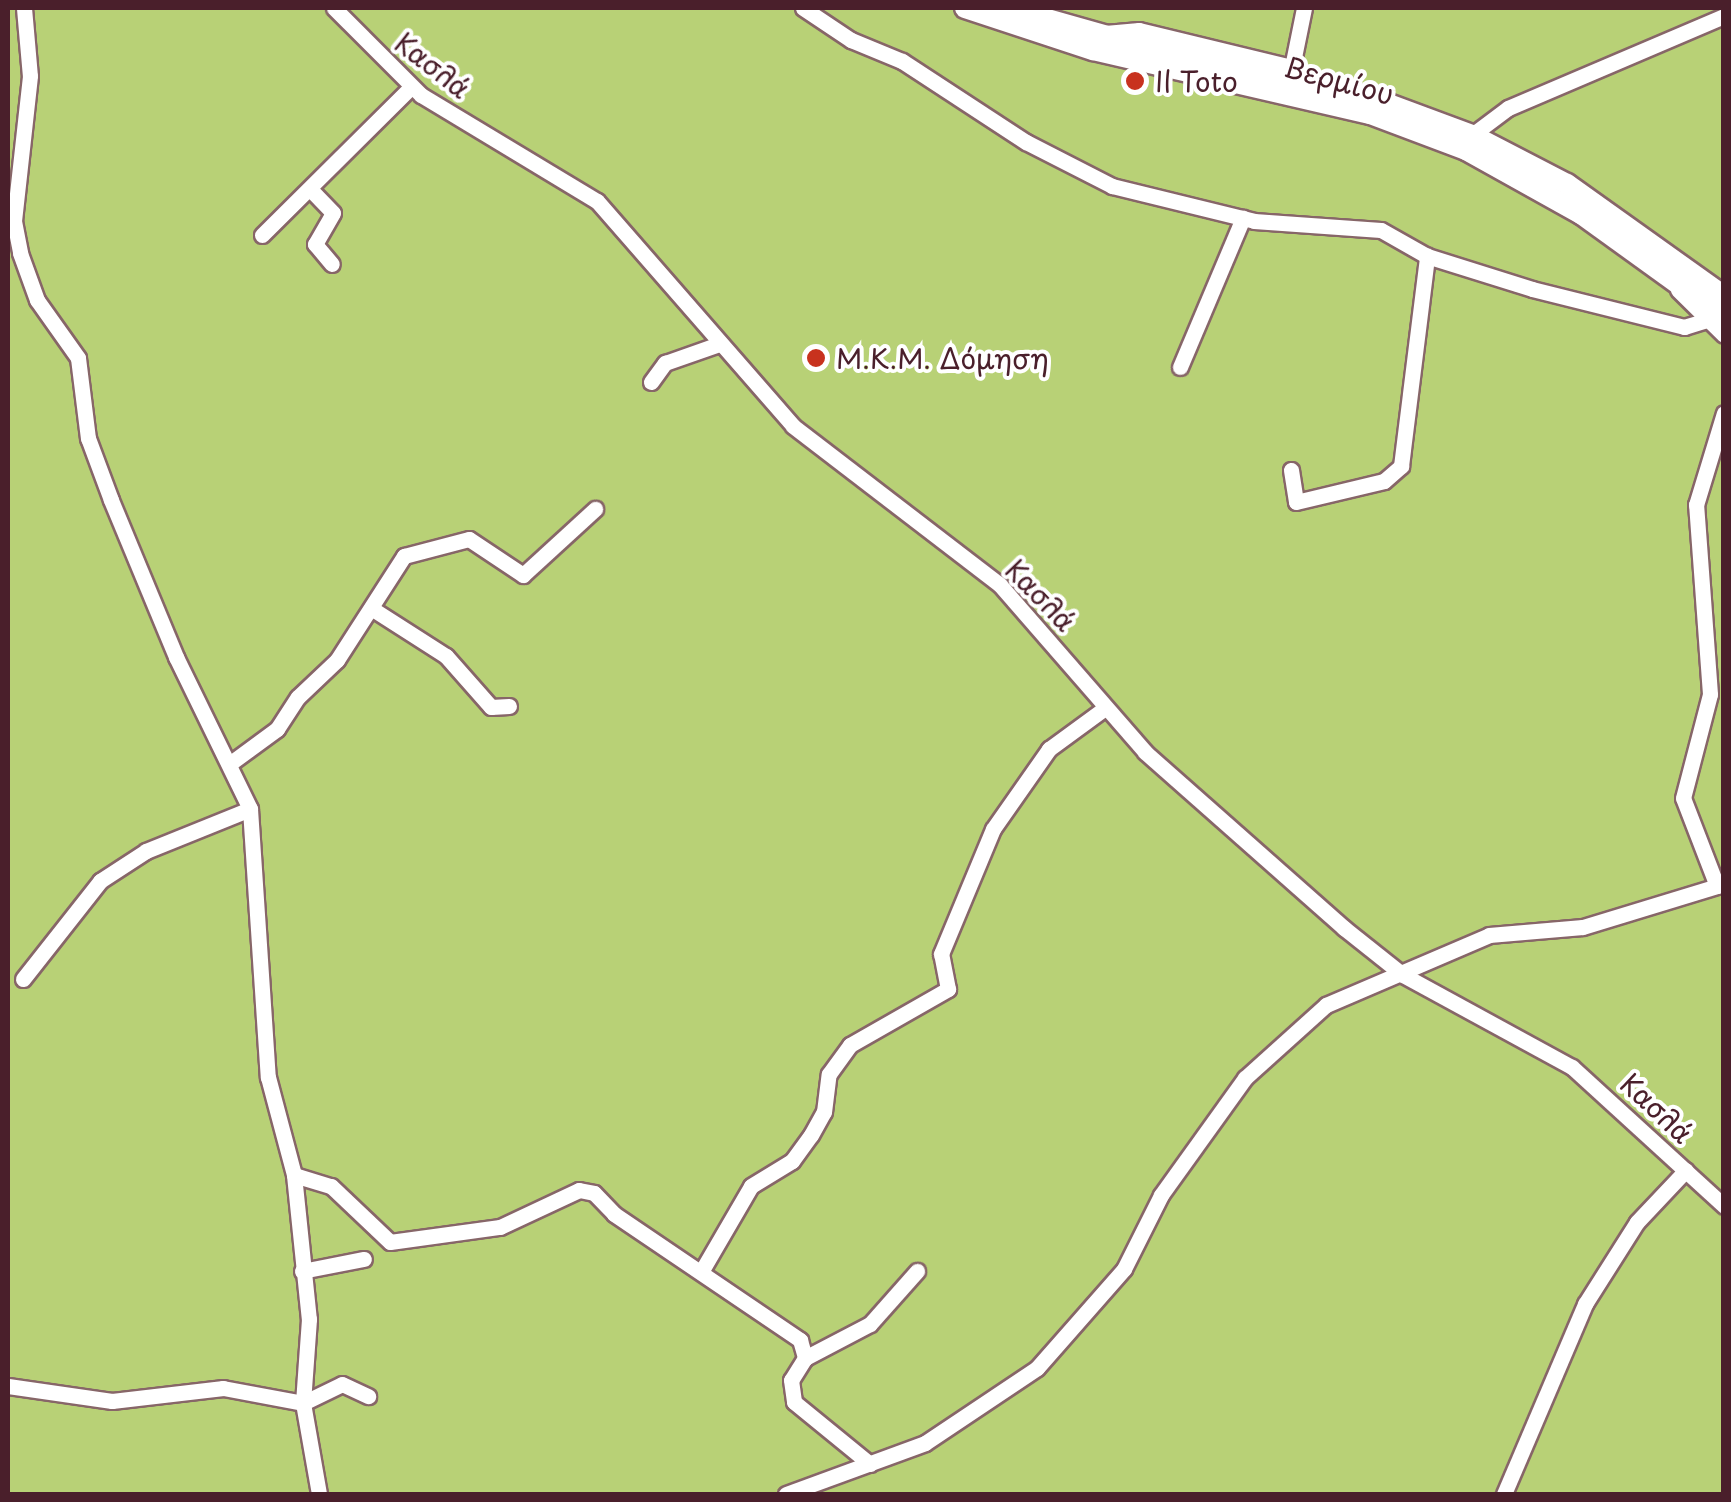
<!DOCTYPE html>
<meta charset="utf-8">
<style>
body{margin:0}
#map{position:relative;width:1731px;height:1502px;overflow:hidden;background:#f7ebda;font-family:"Playpen Sans",sans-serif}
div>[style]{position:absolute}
.green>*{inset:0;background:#b8d176;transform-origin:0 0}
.roads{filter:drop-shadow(2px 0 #876668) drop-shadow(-2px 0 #876668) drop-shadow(0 2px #876668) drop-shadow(0 -2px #876668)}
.minor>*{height:15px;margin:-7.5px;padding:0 7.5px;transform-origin:7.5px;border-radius:7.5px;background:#fff}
.major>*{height:20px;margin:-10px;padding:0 10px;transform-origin:10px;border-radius:10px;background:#fff}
.dots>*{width:28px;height:28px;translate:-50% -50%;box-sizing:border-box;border:5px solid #fff;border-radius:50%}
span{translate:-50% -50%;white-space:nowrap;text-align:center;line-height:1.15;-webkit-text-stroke:8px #fff;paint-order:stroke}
.street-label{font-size:28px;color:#4a1f2b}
.poi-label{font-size:28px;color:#4a1f2b}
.left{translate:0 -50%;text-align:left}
.frame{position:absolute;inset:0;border:10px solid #4a1f2b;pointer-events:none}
</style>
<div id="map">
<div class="green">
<div style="left:8px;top:8px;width:1715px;height:1486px"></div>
</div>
<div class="roads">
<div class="minor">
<div style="left:24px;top:8px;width:68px;rotate:85deg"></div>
<div style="left:30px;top:76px;width:146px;rotate:96.3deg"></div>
<div style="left:14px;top:221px;width:33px;rotate:79deg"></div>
<div style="left:20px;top:253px;width:50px;rotate:70.1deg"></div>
<div style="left:37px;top:300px;width:71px;rotate:54.7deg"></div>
<div style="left:78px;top:358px;width:81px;rotate:82.9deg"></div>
<div style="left:88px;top:438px;width:66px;rotate:69.6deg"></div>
<div style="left:111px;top:500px;width:170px;rotate:67.5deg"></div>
<div style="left:176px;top:657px;width:169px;rotate:64deg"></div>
<div style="left:250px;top:809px;width:269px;rotate:86.2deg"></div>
<div style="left:268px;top:1077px;width:101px;rotate:75.1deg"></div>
<div style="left:294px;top:1175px;width:145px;rotate:84.1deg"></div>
<div style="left:309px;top:1319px;width:84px;rotate:94.1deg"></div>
<div style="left:303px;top:1403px;width:92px;rotate:80deg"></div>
<div style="left:334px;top:8px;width:123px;rotate:45deg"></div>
<div style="left:421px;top:95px;width:205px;rotate:31.1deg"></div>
<div style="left:597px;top:201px;width:298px;rotate:48.9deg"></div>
<div style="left:793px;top:426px;width:261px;rotate:37.5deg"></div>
<div style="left:1000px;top:585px;width:221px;rotate:49deg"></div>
<div style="left:1145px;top:752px;width:266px;rotate:41.5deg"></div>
<div style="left:1344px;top:928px;width:75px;rotate:38.5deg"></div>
<div style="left:1403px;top:975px;width:192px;rotate:28.6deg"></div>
<div style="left:1572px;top:1067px;width:206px;rotate:42.4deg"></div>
<div style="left:803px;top:8px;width:58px;rotate:33.7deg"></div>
<div style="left:851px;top:40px;width:55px;rotate:22.4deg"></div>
<div style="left:902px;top:61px;width:148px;rotate:33.2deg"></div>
<div style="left:1026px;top:142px;width:97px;rotate:27.1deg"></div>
<div style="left:1112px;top:186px;width:146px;rotate:13.8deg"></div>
<div style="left:1254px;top:221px;width:127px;rotate:4.1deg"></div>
<div style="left:1381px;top:230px;width:53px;rotate:29.5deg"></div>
<div style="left:1427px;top:256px;width:110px;rotate:17.4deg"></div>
<div style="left:1532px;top:289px;width:157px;rotate:14deg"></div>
<div style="left:1684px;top:327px;width:21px;rotate:-17deg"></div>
<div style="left:1105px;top:33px;width:34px;rotate:-5deg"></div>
<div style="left:1139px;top:30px;width:157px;rotate:13.6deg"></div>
<div style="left:1291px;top:72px;width:65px;rotate:-78.5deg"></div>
<div style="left:1472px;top:135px;width:45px;rotate:-36.9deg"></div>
<div style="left:1508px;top:108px;width:235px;rotate:-23.1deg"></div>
<div style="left:310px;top:189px;width:33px;rotate:46deg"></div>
<div style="left:333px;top:213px;width:36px;rotate:120deg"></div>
<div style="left:315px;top:244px;width:26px;rotate:50deg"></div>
<div style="left:262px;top:235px;width:210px;rotate:-44.8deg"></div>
<div style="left:1678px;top:290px;width:64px;rotate:44.4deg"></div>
<div style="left:1180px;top:367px;width:162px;rotate:-67.1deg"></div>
<div style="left:651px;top:382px;width:24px;rotate:-54deg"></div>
<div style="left:665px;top:363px;width:57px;rotate:-19.4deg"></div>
<div style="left:1291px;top:470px;width:32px;rotate:81deg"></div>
<div style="left:1296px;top:502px;width:90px;rotate:-13.4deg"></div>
<div style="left:1384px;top:481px;width:23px;rotate:-41deg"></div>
<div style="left:1401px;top:466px;width:212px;rotate:-82.9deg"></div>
<div style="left:371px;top:608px;width:89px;rotate:32.6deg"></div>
<div style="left:446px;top:656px;width:68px;rotate:48.6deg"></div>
<div style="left:491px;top:707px;width:18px;rotate:-3deg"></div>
<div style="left:232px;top:762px;width:56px;rotate:-36.3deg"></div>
<div style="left:277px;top:729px;width:38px;rotate:-57deg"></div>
<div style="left:298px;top:697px;width:54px;rotate:-43.5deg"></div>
<div style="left:337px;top:660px;width:124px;rotate:-57.2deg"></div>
<div style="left:404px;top:556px;width:67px;rotate:-14.7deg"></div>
<div style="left:469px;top:539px;width:65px;rotate:33.7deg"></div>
<div style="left:523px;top:575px;width:98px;rotate:-42.5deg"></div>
<div style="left:1717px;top:886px;width:94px;rotate:-111.1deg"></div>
<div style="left:1683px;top:798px;width:107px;rotate:-75.4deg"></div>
<div style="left:1710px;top:694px;width:190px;rotate:-94.2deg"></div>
<div style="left:1696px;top:505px;width:96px;rotate:-73.1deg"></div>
<div style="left:23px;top:979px;width:125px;rotate:-51.8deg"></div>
<div style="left:100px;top:881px;width:55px;rotate:-33.1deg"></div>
<div style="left:146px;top:851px;width:112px;rotate:-22deg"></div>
<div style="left:294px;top:1175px;width:39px;rotate:17deg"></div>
<div style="left:331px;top:1186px;width:81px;rotate:43.5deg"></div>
<div style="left:390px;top:1242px;width:111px;rotate:-7.8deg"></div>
<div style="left:500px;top:1227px;width:87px;rotate:-25.1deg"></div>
<div style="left:579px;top:1190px;width:15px;rotate:11deg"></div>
<div style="left:594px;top:1193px;width:29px;rotate:46deg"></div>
<div style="left:614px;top:1214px;width:225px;rotate:34.1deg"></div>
<div style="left:800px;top:1340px;width:19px;rotate:74deg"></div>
<div style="left:805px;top:1358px;width:26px;rotate:122deg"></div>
<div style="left:791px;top:1380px;width:22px;rotate:82deg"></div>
<div style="left:794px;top:1402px;width:98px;rotate:39.2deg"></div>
<div style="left:302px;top:1271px;width:63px;rotate:-11deg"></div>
<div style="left:701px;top:1272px;width:99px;rotate:-59.8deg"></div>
<div style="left:751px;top:1186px;width:48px;rotate:-31.4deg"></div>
<div style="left:792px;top:1161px;width:32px;rotate:-54deg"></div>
<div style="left:811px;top:1135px;width:26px;rotate:-61deg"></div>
<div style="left:824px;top:1112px;width:38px;rotate:-83deg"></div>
<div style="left:829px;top:1074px;width:36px;rotate:-54deg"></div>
<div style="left:850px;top:1045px;width:113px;rotate:-29.7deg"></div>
<div style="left:948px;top:989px;width:36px;rotate:-101deg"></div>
<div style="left:941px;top:954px;width:135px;rotate:-67.4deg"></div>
<div style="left:993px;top:829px;width:98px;rotate:-55deg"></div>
<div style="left:1049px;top:749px;width:69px;rotate:-36.2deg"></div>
<div style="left:805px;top:1358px;width:73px;rotate:-27.6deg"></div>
<div style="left:870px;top:1324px;width:71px;rotate:-48.4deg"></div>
<div style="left:8px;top:1386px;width:105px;rotate:8.2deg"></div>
<div style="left:112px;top:1401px;width:112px;rotate:-6.7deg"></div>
<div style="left:223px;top:1388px;width:81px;rotate:10.6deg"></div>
<div style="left:303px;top:1403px;width:43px;rotate:-26deg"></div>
<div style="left:342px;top:1384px;width:29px;rotate:25deg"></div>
<div style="left:786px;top:1494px;width:148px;rotate:-20.1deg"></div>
<div style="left:925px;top:1443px;width:135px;rotate:-33.8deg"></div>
<div style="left:1037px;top:1368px;width:132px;rotate:-48.7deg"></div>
<div style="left:1124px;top:1269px;width:83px;rotate:-63.4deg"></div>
<div style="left:1161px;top:1195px;width:144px;rotate:-54.3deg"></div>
<div style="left:1245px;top:1078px;width:109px;rotate:-42deg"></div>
<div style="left:1326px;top:1005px;width:177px;rotate:-23.2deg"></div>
<div style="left:1489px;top:935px;width:94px;rotate:-4.9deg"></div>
<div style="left:1583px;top:927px;width:147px;rotate:-17deg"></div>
<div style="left:1504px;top:1494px;width:207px;rotate:-66.9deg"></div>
<div style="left:1585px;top:1304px;width:97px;rotate:-57.6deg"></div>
<div style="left:1637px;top:1222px;width:71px;rotate:-46.7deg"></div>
</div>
<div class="major">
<div style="left:965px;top:8px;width:135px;rotate:18.2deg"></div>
<div style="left:1093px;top:50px;width:284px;rotate:13deg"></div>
<div style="left:1370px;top:114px;width:103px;rotate:20.6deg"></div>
<div style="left:1466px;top:150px;width:132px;rotate:29.1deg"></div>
<div style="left:1581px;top:214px;width:176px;rotate:35.8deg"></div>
<div style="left:1008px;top:8px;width:148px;rotate:15.7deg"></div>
<div style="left:1150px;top:48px;width:228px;rotate:12.7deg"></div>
<div style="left:1372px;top:98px;width:107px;rotate:20.3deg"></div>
<div style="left:1472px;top:135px;width:107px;rotate:27.3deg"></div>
<div style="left:1567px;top:184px;width:193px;rotate:35.5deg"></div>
</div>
</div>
<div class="dots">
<div style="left:1135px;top:81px;background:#c8321e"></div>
<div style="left:816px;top:358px;background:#c8321e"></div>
</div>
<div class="street-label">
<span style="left:433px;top:65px;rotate:38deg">Κασλά</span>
<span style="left:1339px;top:80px;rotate:15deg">Βερμίου</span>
<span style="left:1041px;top:595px;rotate:46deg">Κασλά</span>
<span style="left:1657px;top:1108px;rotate:43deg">Κασλά</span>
</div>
<div class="poi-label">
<span class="left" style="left:1155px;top:81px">Il Toto</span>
<span class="left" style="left:836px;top:358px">Μ.Κ.Μ. Δόμηση</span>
</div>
<div class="frame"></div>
</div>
